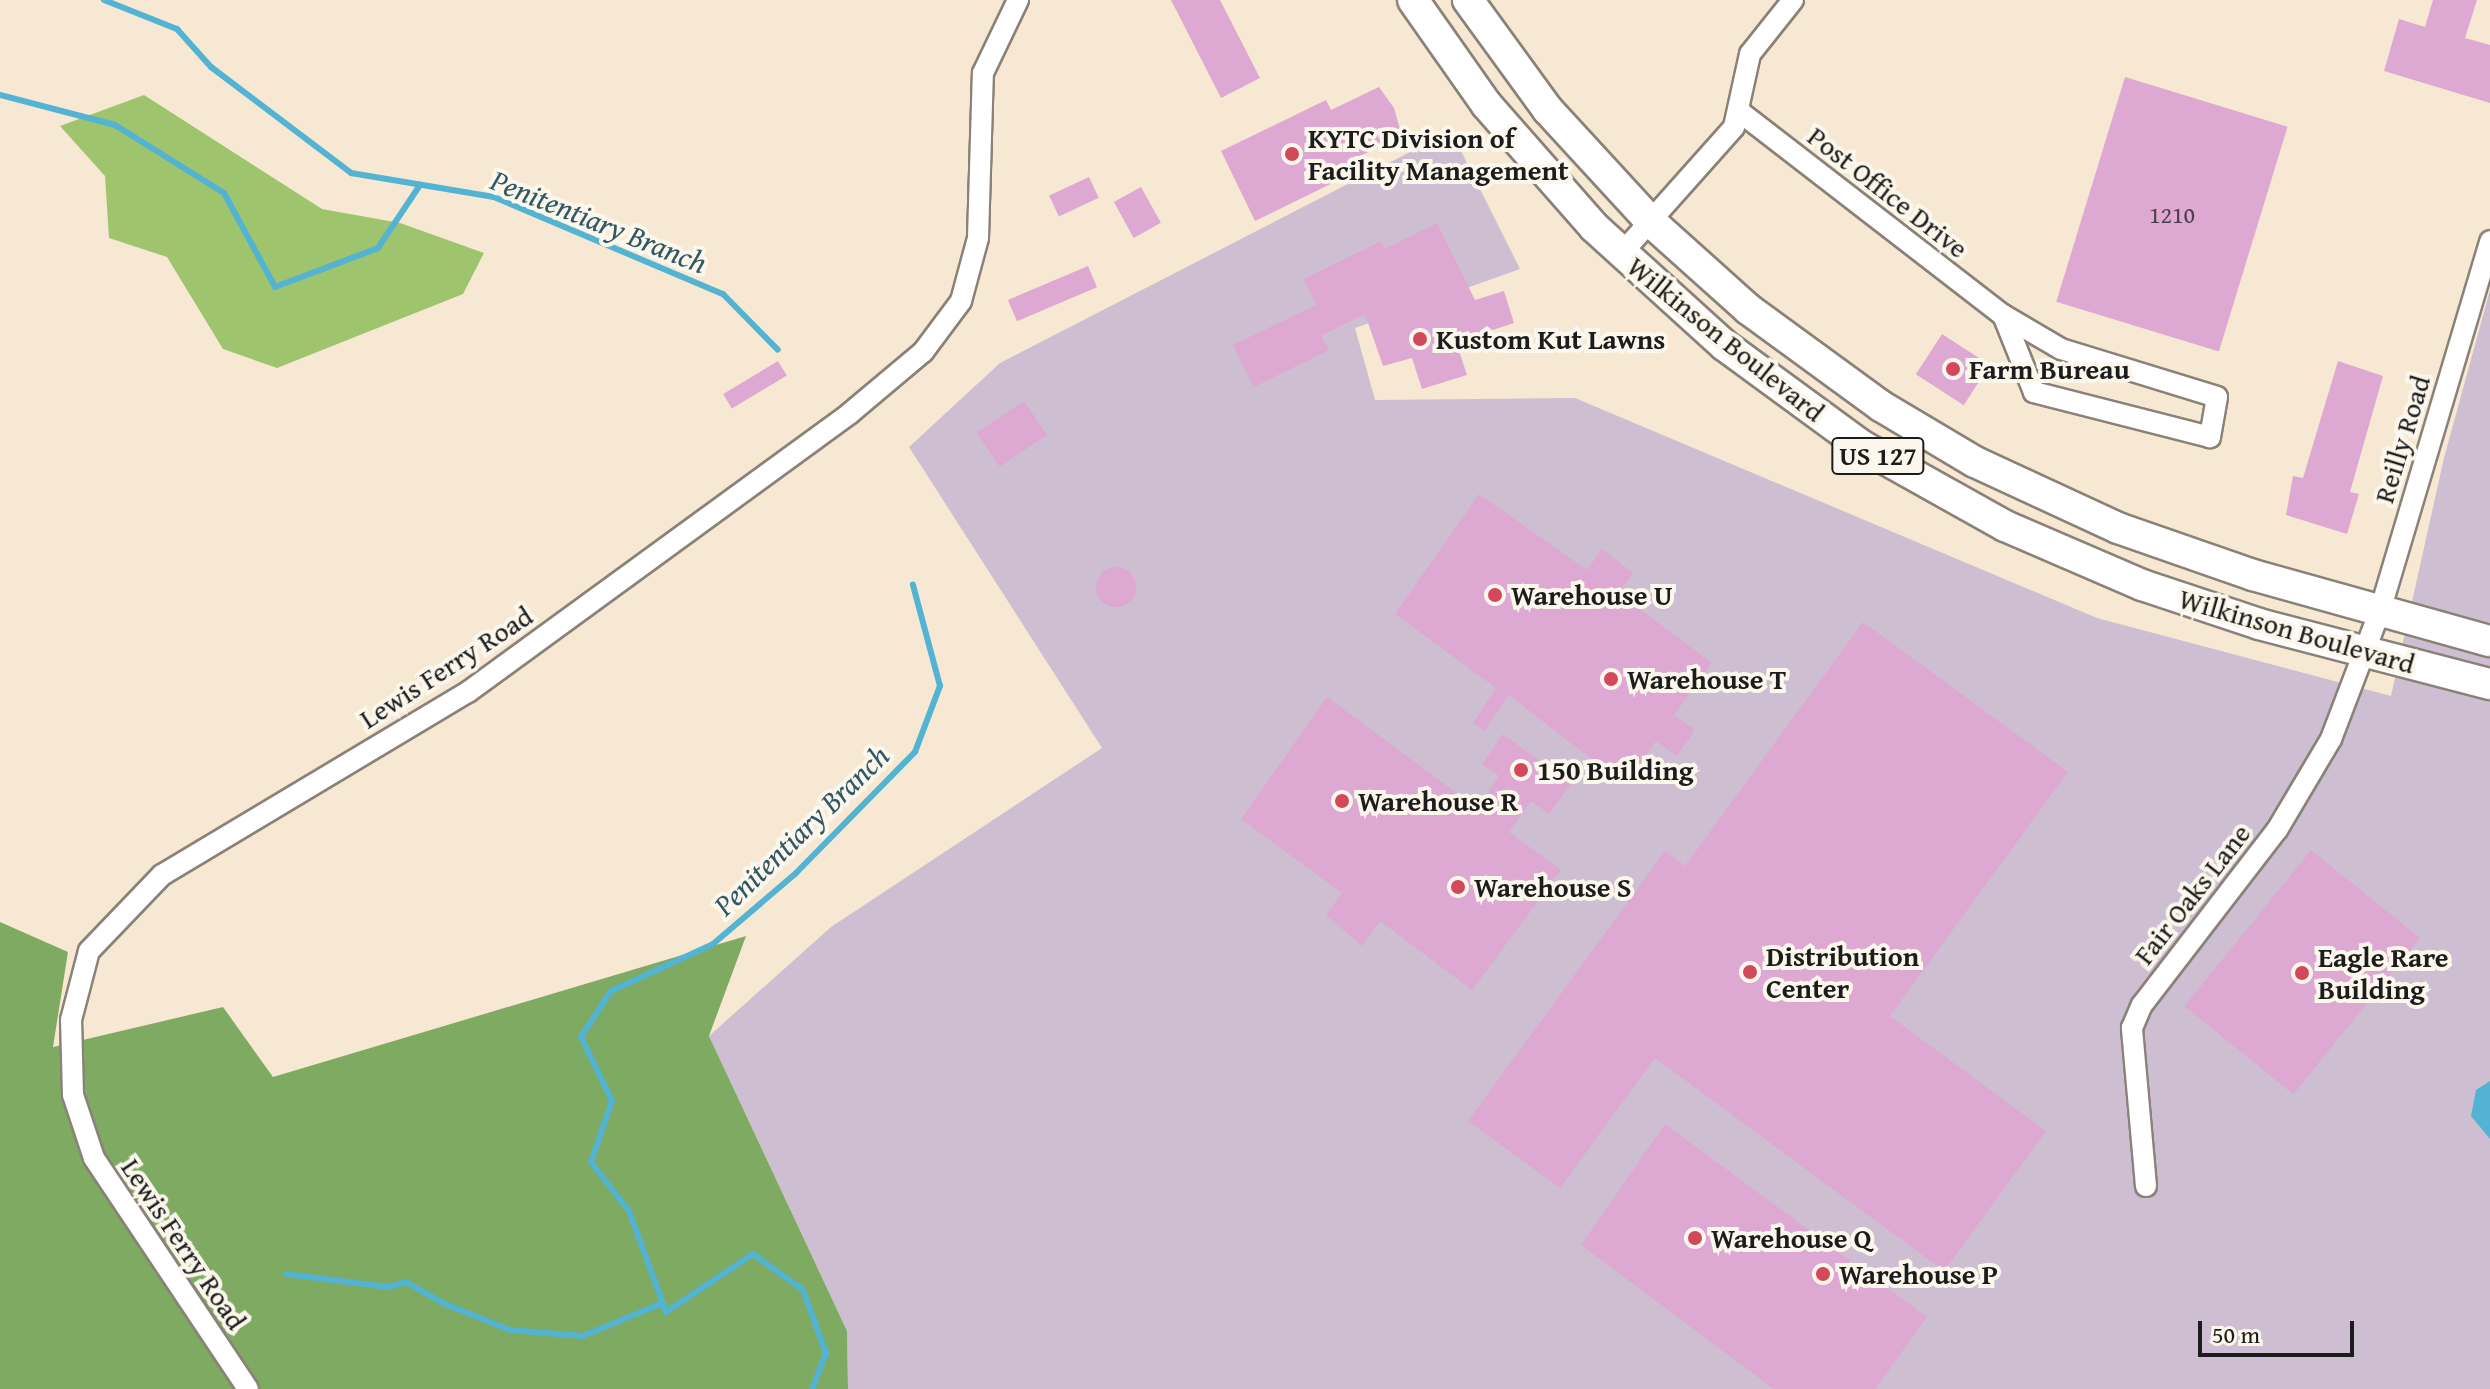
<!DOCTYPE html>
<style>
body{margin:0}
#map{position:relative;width:2490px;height:1389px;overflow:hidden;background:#f7e8d3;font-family:"Gentium Book Plus",serif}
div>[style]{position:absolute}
.industrial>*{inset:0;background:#cebed2}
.green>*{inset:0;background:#9fc46e}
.forest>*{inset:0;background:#7faa61}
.water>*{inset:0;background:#53b3d2}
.stream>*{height:6px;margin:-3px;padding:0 3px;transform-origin:3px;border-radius:3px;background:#53b3d2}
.building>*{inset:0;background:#dda8d2;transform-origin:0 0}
.round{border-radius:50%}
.roads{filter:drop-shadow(2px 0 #8a8278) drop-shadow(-2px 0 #8a8278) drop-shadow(0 2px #8a8278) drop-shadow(0 -2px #8a8278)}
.minor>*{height:20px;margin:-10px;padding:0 10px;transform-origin:10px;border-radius:10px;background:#fff}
.highway>*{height:30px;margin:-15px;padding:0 15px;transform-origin:15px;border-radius:15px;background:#fff}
.dots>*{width:22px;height:22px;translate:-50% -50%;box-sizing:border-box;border:4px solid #fbf7ec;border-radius:50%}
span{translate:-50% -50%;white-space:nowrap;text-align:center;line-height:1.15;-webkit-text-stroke:8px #fbf7ec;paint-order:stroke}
.number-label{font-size:24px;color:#4c3f4a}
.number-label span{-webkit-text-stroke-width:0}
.shield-label span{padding:2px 6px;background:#fbf7ec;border:2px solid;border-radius:6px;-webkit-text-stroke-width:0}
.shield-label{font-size:26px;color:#1c1c1c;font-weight:700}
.poi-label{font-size:28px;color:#1c1c1c;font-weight:700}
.left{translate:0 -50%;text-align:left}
.street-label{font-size:28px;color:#1c1c1c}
.water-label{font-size:30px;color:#325865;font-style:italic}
.scale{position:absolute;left:2198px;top:1321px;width:156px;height:36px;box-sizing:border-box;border:4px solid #1c1c1c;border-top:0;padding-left:10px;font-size:24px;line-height:28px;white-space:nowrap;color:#1c1c1c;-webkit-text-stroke:6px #fbf7ec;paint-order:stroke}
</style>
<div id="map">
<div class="industrial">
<div style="clip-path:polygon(1451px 131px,1520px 269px,1355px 328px,1375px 400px,1575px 398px,2097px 618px,2391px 696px,2444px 458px,2490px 290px,2490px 1389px,848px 1389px,847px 1331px,709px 1036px,831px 927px,1102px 748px,909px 447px,1000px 363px)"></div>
</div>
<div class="green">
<div style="clip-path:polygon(144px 95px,322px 209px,400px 223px,484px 253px,463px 294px,277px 368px,223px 349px,167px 257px,109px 238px,105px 176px,60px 126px)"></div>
</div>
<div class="forest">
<div style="clip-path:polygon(0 922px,68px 952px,53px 1047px,223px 1007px,273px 1077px,746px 936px,709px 1036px,847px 1331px,848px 1389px,0 1389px)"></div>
</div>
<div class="water">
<div style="clip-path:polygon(2490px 1081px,2490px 1139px,2471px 1116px,2476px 1090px)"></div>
</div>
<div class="stream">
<div style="left:104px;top:0;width:79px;rotate:21.7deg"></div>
<div style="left:177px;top:29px;width:51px;rotate:48.2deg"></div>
<div style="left:211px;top:67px;width:176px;rotate:37.1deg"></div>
<div style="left:351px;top:173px;width:145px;rotate:9.5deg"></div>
<div style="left:494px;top:197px;width:249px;rotate:23deg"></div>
<div style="left:723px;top:294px;width:78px;rotate:45.5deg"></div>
<div style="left:0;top:95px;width:119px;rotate:14.6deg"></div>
<div style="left:115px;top:125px;width:128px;rotate:32deg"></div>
<div style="left:224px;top:193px;width:107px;rotate:61.5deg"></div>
<div style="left:275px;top:287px;width:110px;rotate:-20.7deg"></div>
<div style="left:378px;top:248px;width:76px;rotate:-56.3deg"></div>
<div style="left:286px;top:1274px;width:103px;rotate:7.3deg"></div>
<div style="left:388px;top:1287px;width:19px;rotate:-16deg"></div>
<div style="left:406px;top:1282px;width:45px;rotate:29.4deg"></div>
<div style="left:445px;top:1304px;width:70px;rotate:21.8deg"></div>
<div style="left:510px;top:1330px;width:73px;rotate:4.7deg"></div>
<div style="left:583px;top:1336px;width:87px;rotate:-22.4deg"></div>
<div style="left:812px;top:1389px;width:39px;rotate:-69deg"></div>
<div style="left:826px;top:1353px;width:67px;rotate:-110.1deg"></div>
<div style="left:803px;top:1290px;width:62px;rotate:-144.2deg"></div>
<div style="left:753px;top:1254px;width:105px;rotate:146.3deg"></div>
<div style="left:666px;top:1312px;width:108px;rotate:-110.1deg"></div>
<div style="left:629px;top:1211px;width:62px;rotate:-127.8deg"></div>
<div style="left:591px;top:1162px;width:65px;rotate:-71deg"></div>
<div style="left:612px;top:1101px;width:71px;rotate:-115.8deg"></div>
<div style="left:581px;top:1037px;width:55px;rotate:-56.9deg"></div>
<div style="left:611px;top:991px;width:112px;rotate:-24.7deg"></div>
<div style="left:713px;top:944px;width:109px;rotate:-40.5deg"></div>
<div style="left:796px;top:873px;width:170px;rotate:-45.5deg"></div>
<div style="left:915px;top:752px;width:71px;rotate:-69.3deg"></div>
<div style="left:940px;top:686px;width:105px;rotate:-105deg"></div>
</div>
<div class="building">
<div style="clip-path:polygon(1171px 0,1220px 0,1260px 78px,1221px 98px)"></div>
<div style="clip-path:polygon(2433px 0,2477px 0,2465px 38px,2490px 45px,2490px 103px,2384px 71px,2399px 19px,2425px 27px)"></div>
<div style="left:2125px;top:77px;width:170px;height:235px;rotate:17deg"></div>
<div style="clip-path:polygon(1379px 87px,1394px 108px,1402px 136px,1356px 158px,1361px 169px,1255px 221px,1221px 151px,1326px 100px,1331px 110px)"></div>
<div style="left:1089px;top:177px;width:23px;height:44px;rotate:65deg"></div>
<div style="left:1141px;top:187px;width:41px;height:31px;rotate:61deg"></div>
<div style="clip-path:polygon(1437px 223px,1475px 300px,1504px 291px,1514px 323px,1456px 342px,1467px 375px,1422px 389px,1412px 358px,1383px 366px,1365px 314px,1321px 336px,1329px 350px,1254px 387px,1233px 345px,1316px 305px,1304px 279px,1381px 241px,1385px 249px)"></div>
<div style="left:1088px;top:266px;width:23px;height:87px;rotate:67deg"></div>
<div style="left:1942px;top:334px;width:57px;height:48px;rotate:33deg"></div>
<div style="left:778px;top:361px;width:17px;height:64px;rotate:59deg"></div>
<div style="clip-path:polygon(2338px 361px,2383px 376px,2350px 492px,2359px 494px,2347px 534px,2286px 515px,2293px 476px,2303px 478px)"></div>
<div style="left:1024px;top:401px;width:41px;height:57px;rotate:56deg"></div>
<div style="clip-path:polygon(1479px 494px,1587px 570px,1602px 549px,1633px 573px,1618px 593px,1712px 663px,1674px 715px,1695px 730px,1677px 756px,1656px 741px,1625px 785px,1509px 695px,1484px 731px,1473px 723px,1496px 688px,1395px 614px)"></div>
<div class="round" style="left:1096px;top:567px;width:40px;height:40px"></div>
<div style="clip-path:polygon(1863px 622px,2068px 772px,1890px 1016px,2046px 1131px,1944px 1271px,1655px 1058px,1560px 1188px,1468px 1121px,1665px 851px,1685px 866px)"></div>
<div style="clip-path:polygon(1327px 697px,1477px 808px,1499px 776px,1482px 764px,1503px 734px,1571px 784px,1549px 814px,1531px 801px,1509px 832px,1561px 870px,1472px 990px,1380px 921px,1362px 946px,1326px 915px,1342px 893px,1241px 819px)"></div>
<div style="left:2311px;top:850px;width:140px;height:201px;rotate:39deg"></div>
<div style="clip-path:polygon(1665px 1124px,1927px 1317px,1875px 1389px,1774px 1389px,1581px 1245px)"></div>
</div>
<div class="roads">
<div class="minor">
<div style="left:1740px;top:112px;width:332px;rotate:37.7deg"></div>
<div style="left:2003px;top:315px;width:67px;rotate:30.4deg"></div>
<div style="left:2061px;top:349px;width:163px;rotate:17.1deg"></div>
<div style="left:2217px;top:397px;width:41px;rotate:99.9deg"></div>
<div style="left:2210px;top:437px;width:182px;rotate:-165.7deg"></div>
<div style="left:2034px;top:392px;width:83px;rotate:-111.9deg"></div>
<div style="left:1621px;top:254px;width:170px;rotate:-48.3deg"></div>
<div style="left:1734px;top:127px;width:75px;rotate:-77.6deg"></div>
<div style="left:1750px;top:54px;width:69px;rotate:-51.5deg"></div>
<div style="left:2146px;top:1186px;width:159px;rotate:-95.1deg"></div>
<div style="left:2132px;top:1028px;width:25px;rotate:-67deg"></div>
<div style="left:2142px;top:1005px;width:221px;rotate:-52.4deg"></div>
<div style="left:2277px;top:830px;width:106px;rotate:-59.3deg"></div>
<div style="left:2331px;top:739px;width:137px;rotate:-69.1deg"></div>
<div style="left:2380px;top:611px;width:386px;rotate:-73.4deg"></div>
<div style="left:248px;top:1389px;width:278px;rotate:-123.7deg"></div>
<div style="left:94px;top:1158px;width:66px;rotate:-108.4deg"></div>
<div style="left:73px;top:1095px;width:75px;rotate:-91.5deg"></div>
<div style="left:71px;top:1020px;width:71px;rotate:-75.4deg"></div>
<div style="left:89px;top:951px;width:105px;rotate:-46.2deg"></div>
<div style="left:162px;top:875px;width:357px;rotate:-30.9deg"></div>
<div style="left:468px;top:692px;width:472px;rotate:-36.1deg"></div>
<div style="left:849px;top:414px;width:97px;rotate:-40deg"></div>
<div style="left:923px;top:352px;width:64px;rotate:-53.3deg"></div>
<div style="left:961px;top:301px;width:65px;rotate:-74.9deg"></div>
<div style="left:978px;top:238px;width:165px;rotate:-88.3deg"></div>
<div style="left:983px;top:73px;width:81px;rotate:-64.4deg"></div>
</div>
<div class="highway">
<div style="left:1413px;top:0;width:127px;rotate:54.9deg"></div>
<div style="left:1486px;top:104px;width:164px;rotate:48.7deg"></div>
<div style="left:1594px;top:227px;width:176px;rotate:42.2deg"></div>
<div style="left:1724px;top:345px;width:171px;rotate:36.2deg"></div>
<div style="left:1862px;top:446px;width:164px;rotate:29.2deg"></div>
<div style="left:2005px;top:526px;width:149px;rotate:23.3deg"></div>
<div style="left:2142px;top:585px;width:123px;rotate:18.4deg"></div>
<div style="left:2259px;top:624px;width:239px;rotate:14.6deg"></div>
<div style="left:1468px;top:0;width:136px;rotate:54deg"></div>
<div style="left:1548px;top:110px;width:151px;rotate:47.4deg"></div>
<div style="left:1650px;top:221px;width:132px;rotate:41.9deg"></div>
<div style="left:1748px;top:309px;width:165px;rotate:36.1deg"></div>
<div style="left:1881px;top:406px;width:109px;rotate:30.8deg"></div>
<div style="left:1975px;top:462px;width:157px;rotate:24.8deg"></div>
<div style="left:2118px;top:528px;width:143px;rotate:19.2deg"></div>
<div style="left:2253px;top:575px;width:246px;rotate:15.6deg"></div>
</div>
</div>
<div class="dots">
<div style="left:1292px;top:154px;background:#d1495b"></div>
<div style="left:1420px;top:339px;background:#d1495b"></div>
<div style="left:1953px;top:369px;background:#d1495b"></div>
<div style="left:1495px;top:595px;background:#d1495b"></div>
<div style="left:1611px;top:679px;background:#d1495b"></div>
<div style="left:1521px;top:770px;background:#d1495b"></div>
<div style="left:1342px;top:801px;background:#d1495b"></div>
<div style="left:1458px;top:887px;background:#d1495b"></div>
<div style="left:1750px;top:972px;background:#d1495b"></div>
<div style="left:2302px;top:973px;background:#d1495b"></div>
<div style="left:1695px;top:1238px;background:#d1495b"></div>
<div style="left:1823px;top:1274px;background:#d1495b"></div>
</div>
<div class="number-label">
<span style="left:2172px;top:215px">1210</span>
</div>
<div class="shield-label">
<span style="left:1878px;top:456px">US 127</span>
</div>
<div class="poi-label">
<span class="left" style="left:1308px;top:154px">KYTC Division of<br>Facility Management</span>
<span class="left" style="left:1436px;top:339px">Kustom Kut Lawns</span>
<span class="left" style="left:1969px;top:369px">Farm Bureau</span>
<span class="left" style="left:1511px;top:595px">Warehouse U</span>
<span class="left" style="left:1627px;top:679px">Warehouse T</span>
<span class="left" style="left:1537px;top:770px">150 Building</span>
<span class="left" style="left:1358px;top:801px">Warehouse R</span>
<span class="left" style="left:1474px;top:887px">Warehouse S</span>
<span class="left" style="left:1766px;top:972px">Distribution<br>Center</span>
<span class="left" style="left:2318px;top:973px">Eagle Rare<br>Building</span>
<span class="left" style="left:1711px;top:1238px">Warehouse Q</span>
<span class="left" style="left:1839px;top:1274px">Warehouse P</span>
</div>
<div class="street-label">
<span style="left:1888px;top:192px;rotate:38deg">Post Office Drive</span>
<span style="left:1726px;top:339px;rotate:39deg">Wilkinson Boulevard</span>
<span style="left:2402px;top:439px;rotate:-73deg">Reilly Road</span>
<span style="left:2297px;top:631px;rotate:16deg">Wilkinson Boulevard</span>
<span style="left:446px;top:667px;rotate:-33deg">Lewis Ferry Road</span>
<span style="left:2192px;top:894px;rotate:-52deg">Fair Oaks Lane</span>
<span style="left:184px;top:1244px;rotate:56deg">Lewis Ferry Road</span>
</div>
<div class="water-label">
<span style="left:599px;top:221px;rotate:22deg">Penitentiary Branch</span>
<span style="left:801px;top:830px;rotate:-44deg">Penitentiary Branch</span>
</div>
<div class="scale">50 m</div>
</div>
